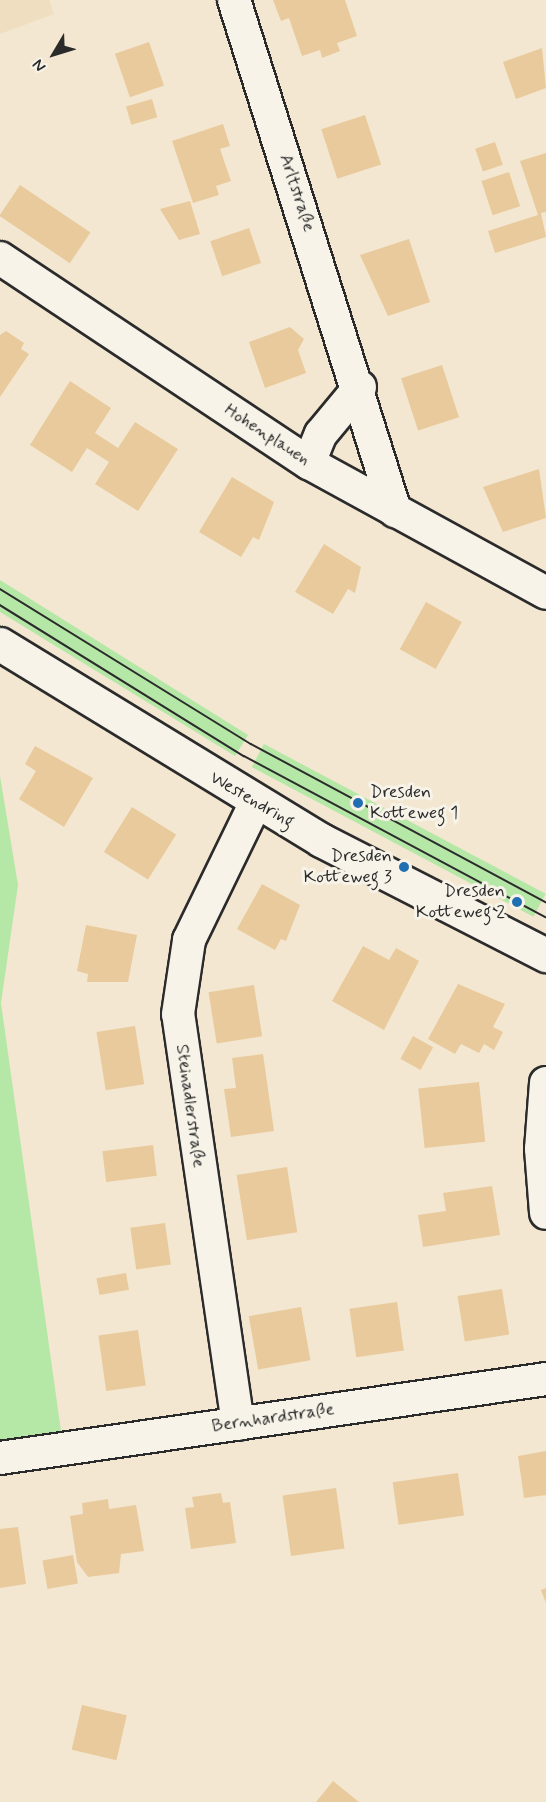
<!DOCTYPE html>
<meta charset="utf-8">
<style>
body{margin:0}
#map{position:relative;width:546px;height:1802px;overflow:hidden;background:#f3e7d1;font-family:Mynerve,sans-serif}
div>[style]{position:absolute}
.built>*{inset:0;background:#f0dec1}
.green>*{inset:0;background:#b5e7a7;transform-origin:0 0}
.building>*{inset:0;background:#e9ca9c;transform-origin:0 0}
.roads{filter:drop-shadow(2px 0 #2b2b2b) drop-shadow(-2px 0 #2b2b2b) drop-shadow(0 2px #2b2b2b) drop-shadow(0 -2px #2b2b2b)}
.minor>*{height:32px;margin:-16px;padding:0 16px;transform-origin:16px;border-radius:16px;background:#f7f3e8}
.tertiary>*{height:33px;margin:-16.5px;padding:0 16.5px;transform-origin:16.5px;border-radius:16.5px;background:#f7f3e8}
.tram>*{height:1.5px;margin:-0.75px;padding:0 0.75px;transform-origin:0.75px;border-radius:0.75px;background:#2b2b2b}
.dots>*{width:16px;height:16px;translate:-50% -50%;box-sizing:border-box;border:3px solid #f7f3e8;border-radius:50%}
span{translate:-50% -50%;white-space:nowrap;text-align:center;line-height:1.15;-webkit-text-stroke:6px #f7f3e8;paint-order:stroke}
.street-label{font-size:18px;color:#2b2b2b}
.poi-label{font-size:18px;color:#2b2b2b}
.left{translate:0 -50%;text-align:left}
.right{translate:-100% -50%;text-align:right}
.north{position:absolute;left:24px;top:24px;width:60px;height:60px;-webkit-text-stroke:4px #f7f3e8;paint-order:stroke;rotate:232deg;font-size:16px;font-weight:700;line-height:24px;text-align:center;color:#2b2b2b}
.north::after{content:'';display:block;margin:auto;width:21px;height:27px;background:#2b2b2b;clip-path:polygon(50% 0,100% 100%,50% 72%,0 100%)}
</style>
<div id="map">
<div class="built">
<div style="clip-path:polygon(0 0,49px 0,54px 14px,0 34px)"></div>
</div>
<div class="green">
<div style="clip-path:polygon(0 580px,248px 735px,235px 756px,0 612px)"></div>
<div style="left:264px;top:744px;width:319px;height:26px;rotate:28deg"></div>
<div style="clip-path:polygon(0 776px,18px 885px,1px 1003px,61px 1431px,0 1441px)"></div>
</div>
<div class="building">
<div style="clip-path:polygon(273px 0,345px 0,357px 36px,337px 43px,340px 51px,322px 58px,320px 50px,302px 56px,289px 18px,281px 21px)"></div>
<div style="left:149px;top:42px;width:46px;height:36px;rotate:71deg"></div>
<div style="clip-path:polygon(542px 48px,546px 88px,516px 99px,503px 62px)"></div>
<div style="left:152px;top:99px;width:19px;height:27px;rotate:74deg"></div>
<div style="left:365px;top:115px;width:52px;height:46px;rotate:72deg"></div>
<div style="clip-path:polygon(223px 124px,230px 146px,220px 149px,231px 181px,216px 186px,219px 195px,193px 203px,172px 141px)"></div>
<div style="left:495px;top:142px;width:24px;height:21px;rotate:71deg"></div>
<div style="clip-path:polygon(546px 153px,546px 212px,541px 213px,546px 237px,495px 253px,488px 231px,538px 215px,520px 161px)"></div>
<div style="left:509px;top:172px;width:36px;height:29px;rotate:72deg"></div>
<div style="left:20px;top:185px;width:85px;height:37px;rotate:34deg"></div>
<div style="clip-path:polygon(190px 201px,200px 234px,179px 240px,160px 209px)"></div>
<div style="left:249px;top:228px;width:37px;height:41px;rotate:71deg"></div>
<div style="clip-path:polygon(409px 239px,430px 302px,388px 316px,360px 255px)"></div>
<div style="clip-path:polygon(290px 327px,304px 339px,298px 350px,306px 373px,265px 388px,249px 342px)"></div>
<div style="clip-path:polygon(6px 331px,24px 343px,21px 349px,29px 354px,0 397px,0 335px)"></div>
<div style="left:442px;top:365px;width:55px;height:43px;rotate:72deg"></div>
<div style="clip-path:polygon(70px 381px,111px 408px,95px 433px,118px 448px,135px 422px,178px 449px,138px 511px,95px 484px,109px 462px,87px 448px,72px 472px,30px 445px)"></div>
<div style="clip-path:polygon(539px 469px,546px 518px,503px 532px,483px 487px)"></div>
<div style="clip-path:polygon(232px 477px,274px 502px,259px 540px,253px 537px,241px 557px,199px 532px)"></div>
<div style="clip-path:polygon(324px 544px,361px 567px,355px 593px,348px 589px,333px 614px,295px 592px)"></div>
<div style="left:426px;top:602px;width:41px;height:54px;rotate:29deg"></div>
<div style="clip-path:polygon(35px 746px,93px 778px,64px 827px,19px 799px,36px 771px,25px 764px)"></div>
<div style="left:132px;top:807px;width:52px;height:53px;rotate:32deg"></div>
<div style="clip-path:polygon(262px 884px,300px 905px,286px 941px,281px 939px,275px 950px,237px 929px)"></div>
<div style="clip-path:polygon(86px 925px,137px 935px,128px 982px,87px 982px,88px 974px,77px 971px)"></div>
<div style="clip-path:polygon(363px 946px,389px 960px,396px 948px,419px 961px,384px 1030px,332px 1001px)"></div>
<div style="clip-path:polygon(458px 984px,505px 1004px,493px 1027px,503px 1032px,494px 1050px,484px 1044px,479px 1053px,461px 1044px,455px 1054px,428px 1039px)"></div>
<div style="left:254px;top:985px;width:52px;height:46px;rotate:81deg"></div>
<div style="left:135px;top:1026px;width:59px;height:39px;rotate:81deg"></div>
<div style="left:413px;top:1036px;width:23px;height:26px;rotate:29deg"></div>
<div style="clip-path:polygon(263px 1054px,274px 1131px,231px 1137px,224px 1089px,236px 1088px,232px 1058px)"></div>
<div style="left:479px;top:1082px;width:60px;height:61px;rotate:84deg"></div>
<div style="left:153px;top:1145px;width:31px;height:51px;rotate:83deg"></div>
<div style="left:287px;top:1167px;width:66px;height:51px;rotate:81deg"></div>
<div style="clip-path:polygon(492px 1186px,500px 1235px,423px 1247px,418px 1215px,446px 1211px,443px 1193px)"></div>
<div style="left:165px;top:1223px;width:42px;height:35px;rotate:82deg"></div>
<div style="left:126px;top:1273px;width:17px;height:30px;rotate:80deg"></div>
<div style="left:502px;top:1289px;width:46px;height:45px;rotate:81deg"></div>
<div style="left:397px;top:1302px;width:49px;height:48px;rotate:82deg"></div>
<div style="left:301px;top:1307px;width:54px;height:53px;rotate:80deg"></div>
<div style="left:138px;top:1330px;width:56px;height:40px;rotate:82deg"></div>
<div style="clip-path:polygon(546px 1451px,546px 1495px,524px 1498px,518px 1456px)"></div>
<div style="left:458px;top:1473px;width:43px;height:66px;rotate:82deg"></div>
<div style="left:336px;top:1488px;width:61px;height:54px;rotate:82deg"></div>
<div style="clip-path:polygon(221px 1493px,223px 1503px,230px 1502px,236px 1543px,191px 1549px,185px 1508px,194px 1507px,192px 1497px)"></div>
<div style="clip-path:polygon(108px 1499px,109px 1509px,136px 1505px,144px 1551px,121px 1554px,119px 1573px,88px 1577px,77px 1562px,70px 1516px,83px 1514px,82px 1503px)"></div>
<div style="clip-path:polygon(18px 1527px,26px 1584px,0 1588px,0 1529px)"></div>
<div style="left:73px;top:1555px;width:29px;height:31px;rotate:80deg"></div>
<div style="clip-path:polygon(546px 1588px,546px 1603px,541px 1590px)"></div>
<div style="left:82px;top:1705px;width:46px;height:46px;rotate:13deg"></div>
<div style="clip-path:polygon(333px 1781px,359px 1802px,316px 1802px)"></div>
</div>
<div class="roads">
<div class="minor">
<div style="left:234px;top:0;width:536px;rotate:72.51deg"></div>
<div style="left:0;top:258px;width:371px;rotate:33.6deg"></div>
<div style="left:309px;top:463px;width:270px;rotate:28.7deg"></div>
<div style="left:309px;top:463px;width:31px;rotate:-68deg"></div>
<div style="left:321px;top:434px;width:61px;rotate:-50.3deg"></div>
<div style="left:546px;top:1083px;width:66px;rotate:94.3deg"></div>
<div style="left:541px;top:1149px;width:64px;rotate:85.5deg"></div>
<div style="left:238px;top:1424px;width:414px;rotate:-98.3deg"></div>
<div style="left:178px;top:1014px;width:75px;rotate:-81.5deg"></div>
<div style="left:189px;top:940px;width:153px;rotate:-64.1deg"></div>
<div style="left:0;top:1458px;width:552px;rotate:-8.23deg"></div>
</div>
<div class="tertiary">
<div style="left:0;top:644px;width:376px;rotate:31.4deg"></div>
<div style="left:321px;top:840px;width:253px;rotate:27.1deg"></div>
</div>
</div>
<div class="tram">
<div style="left:0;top:589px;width:295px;rotate:31.7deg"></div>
<div style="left:251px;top:744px;width:335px;rotate:28.2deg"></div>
<div style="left:0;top:605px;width:287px;rotate:31.8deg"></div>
<div style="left:244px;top:756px;width:342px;rotate:28.1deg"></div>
</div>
<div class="dots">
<div style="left:358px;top:803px;background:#1f6fb2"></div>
<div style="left:404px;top:867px;background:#1f6fb2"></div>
<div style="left:517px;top:902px;background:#1f6fb2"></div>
</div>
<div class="street-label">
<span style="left:297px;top:193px;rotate:72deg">Arltstraße</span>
<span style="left:267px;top:435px;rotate:33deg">Hohenplauen</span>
<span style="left:252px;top:800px;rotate:30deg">Westendring</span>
<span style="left:190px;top:1106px;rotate:82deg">Steinadlerstraße</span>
<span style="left:273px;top:1418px;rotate:-8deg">Bernhardstraße</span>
</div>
<div class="poi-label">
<span class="left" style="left:370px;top:803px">Dresden<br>Kotteweg 1</span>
<span class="right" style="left:392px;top:867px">Dresden<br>Kotteweg 3</span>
<span class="right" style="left:505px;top:902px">Dresden<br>Kotteweg 2</span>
</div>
<div class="north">N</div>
</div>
